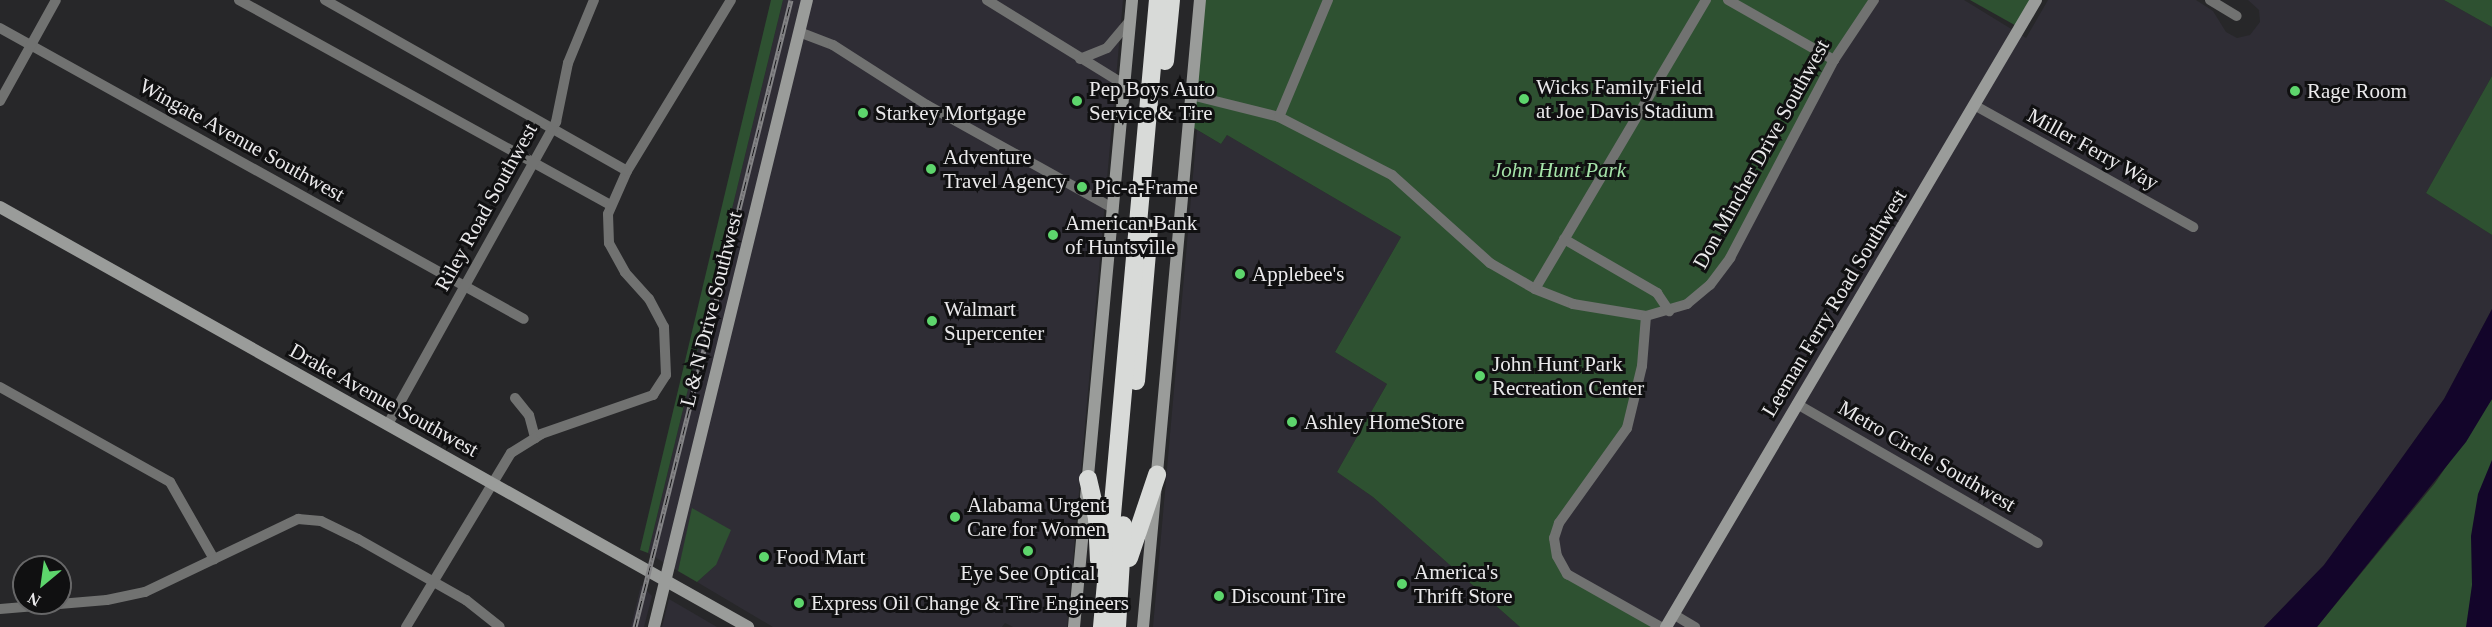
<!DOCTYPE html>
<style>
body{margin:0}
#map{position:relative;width:2492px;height:627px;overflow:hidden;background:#272729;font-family:"Times New Roman",serif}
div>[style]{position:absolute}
.built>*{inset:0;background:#2f2d35}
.green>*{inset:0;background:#2e5131}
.water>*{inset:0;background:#13052a}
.street>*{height:10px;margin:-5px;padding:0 5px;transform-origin:5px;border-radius:5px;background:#717271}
.secondary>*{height:12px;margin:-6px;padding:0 6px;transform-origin:6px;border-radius:6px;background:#9a9c9a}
.highway>*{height:18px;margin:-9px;padding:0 9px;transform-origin:9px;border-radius:9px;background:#d8dad8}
.rail>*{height:5px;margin-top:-2.5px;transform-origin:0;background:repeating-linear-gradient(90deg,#101011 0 9px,#858587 0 18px);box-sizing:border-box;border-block:2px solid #858587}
.dots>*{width:16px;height:16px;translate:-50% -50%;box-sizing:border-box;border:3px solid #101011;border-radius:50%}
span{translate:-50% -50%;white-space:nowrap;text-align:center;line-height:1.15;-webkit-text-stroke:6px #101011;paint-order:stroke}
.poi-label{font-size:21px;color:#eae9eb}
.left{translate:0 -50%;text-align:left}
.street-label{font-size:21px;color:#eae9eb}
.park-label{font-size:21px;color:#a5e3a9;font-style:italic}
.north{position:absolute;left:12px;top:555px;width:60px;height:60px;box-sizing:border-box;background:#101011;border:2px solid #676768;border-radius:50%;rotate:209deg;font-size:16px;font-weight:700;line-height:24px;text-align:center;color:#eae9eb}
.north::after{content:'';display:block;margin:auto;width:21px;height:27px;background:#5dd56c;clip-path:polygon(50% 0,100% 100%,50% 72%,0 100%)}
</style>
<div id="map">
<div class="built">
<div style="clip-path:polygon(783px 0,1123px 0,1067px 627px,1013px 627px,1005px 623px,1002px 627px,773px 627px,697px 582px,716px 565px,693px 508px,678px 571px,648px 553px)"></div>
<div style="clip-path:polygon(1874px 0,1964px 0,2026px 38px,2048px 0,2196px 0,2213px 11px,2226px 32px,2237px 38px,2250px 35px,2260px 22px,2259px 10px,2248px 0,2444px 0,2492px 27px,2492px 76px,2426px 193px,2492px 235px,2492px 309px,2444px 399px,2381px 487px,2324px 565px,2264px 627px,1661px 627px,1567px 574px,1557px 556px,1559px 523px,1646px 316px)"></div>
<div style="clip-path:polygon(1197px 130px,1221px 144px,1227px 135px,1401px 237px,1335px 352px,1387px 384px,1337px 472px,1373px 497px,1520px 627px,1153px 627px)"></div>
<div style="clip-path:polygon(641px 585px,652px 596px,644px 627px,631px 627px)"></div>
<div style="clip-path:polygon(669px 599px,717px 627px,662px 627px)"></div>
</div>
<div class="green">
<div style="clip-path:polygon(771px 0,783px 0,648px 553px,640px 550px)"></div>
<div style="clip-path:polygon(1200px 0,1874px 0,1834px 60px,1730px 258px,1687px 304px,1646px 317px,1627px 428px,1554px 538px,1567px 574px,1661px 627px,1520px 627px,1373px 497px,1337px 472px,1387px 384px,1335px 352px,1401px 237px,1227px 135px,1221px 144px,1189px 125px)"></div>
<div style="clip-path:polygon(1970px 0,2036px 0,2020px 28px)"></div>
<div style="clip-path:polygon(2444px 0,2492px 0,2492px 27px)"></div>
<div style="clip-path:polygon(2492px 76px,2492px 235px,2426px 193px)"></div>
<div style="clip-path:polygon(2492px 399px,2492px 627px,2317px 627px,2435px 483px)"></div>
<div style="clip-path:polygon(692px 508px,731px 530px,716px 565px,697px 582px,678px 571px)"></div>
</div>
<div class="water">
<div style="clip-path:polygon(2492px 309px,2492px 399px,2466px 442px,2317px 627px,2264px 627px,2324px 565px,2381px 487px,2444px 399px)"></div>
<div style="clip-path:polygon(2492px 460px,2492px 627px,2466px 627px,2472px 585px,2471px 536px,2478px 494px)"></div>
</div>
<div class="street">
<div style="left:239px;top:0;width:424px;rotate:28.9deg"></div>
<div style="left:325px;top:0;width:347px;rotate:29.5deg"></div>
<div style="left:987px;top:0;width:162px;rotate:31.6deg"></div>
<div style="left:1728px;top:0;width:122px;rotate:29.5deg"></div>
<div style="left:2210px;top:0;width:31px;rotate:31deg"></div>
<div style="left:0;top:28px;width:599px;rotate:29.05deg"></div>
<div style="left:799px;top:32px;width:36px;rotate:21deg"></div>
<div style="left:833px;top:45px;width:112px;rotate:32.6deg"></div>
<div style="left:927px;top:105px;width:213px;rotate:29deg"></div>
<div style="left:1080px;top:59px;width:29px;rotate:-22deg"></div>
<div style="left:1107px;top:48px;width:35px;rotate:-50deg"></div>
<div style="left:1191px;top:95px;width:91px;rotate:14deg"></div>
<div style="left:1279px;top:117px;width:127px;rotate:27.2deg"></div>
<div style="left:1392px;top:175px;width:132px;rotate:41.9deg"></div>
<div style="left:1490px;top:263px;width:52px;rotate:30deg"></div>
<div style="left:1535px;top:289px;width:41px;rotate:21.5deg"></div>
<div style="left:1573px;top:304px;width:74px;rotate:9.3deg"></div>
<div style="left:1646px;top:316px;width:43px;rotate:-16.3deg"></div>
<div style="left:1687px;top:304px;width:30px;rotate:-40deg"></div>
<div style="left:1710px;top:285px;width:34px;rotate:-53deg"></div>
<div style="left:1730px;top:258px;width:224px;rotate:-62.3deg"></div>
<div style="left:1834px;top:60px;width:72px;rotate:-56.3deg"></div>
<div style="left:0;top:101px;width:115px;rotate:-61deg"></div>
<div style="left:1974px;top:105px;width:251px;rotate:29.1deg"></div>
<div style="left:1279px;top:117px;width:127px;rotate:-67.3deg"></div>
<div style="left:1564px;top:239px;width:108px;rotate:30.1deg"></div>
<div style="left:1657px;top:293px;width:22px;rotate:56deg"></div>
<div style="left:1535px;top:289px;width:336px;rotate:-59.4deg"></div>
<div style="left:1646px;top:316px;width:50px;rotate:94.6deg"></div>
<div style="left:1642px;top:366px;width:64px;rotate:103.6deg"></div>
<div style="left:1627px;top:428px;width:117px;rotate:125.6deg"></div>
<div style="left:1559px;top:523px;width:16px;rotate:108deg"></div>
<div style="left:1554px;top:538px;width:18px;rotate:81deg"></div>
<div style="left:1557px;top:556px;width:21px;rotate:61deg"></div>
<div style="left:1567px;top:574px;width:108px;rotate:29.4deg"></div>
<div style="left:0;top:387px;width:195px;rotate:29.2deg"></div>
<div style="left:170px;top:482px;width:89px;rotate:60.3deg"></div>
<div style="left:515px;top:398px;width:22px;rotate:51deg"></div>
<div style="left:529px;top:415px;width:24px;rotate:75deg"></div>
<div style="left:1797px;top:404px;width:278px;rotate:30deg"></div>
<div style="left:388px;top:424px;width:346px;rotate:-60.9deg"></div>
<div style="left:556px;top:122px;width:60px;rotate:-78.5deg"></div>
<div style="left:568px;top:63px;width:68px;rotate:-67.6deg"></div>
<div style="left:0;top:609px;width:107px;rotate:-4.8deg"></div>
<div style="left:107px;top:600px;width:39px;rotate:-12deg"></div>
<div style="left:145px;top:592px;width:170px;rotate:-25.5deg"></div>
<div style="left:298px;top:519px;width:23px;rotate:5deg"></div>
<div style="left:321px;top:521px;width:41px;rotate:25.9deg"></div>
<div style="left:358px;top:539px;width:124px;rotate:29.5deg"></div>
<div style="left:466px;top:600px;width:43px;rotate:38.5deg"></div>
<div style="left:1673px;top:614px;width:26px;rotate:31deg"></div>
<div style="left:406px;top:627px;width:203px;rotate:-58.9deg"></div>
<div style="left:511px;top:453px;width:36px;rotate:-32deg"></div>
<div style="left:541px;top:434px;width:119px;rotate:-19.2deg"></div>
<div style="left:653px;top:395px;width:24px;rotate:-57deg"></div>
<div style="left:666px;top:375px;width:48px;rotate:-92.4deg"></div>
<div style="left:664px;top:327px;width:32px;rotate:-118deg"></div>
<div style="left:649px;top:299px;width:36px;rotate:-132deg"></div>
<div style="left:625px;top:272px;width:33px;rotate:-119deg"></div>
<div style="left:609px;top:243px;width:29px;rotate:-92deg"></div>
<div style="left:608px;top:214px;width:47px;rotate:-66.2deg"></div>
<div style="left:627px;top:171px;width:200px;rotate:-58.7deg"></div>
</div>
<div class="secondary">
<div style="left:0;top:207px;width:858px;rotate:29.31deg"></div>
<div style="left:654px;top:627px;width:645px;rotate:-76.29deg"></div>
<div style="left:1074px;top:627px;width:630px;rotate:-84.71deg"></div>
<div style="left:1143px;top:627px;width:630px;rotate:-84.81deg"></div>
<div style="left:1666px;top:627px;width:728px;rotate:-59.45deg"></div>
</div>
<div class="highway">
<div style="left:1165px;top:61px;width:61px;rotate:-84.4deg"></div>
<div style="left:1136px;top:381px;width:153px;rotate:-85.1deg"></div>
<div style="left:1088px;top:479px;width:40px;rotate:77deg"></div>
<div style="left:1097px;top:518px;width:42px;rotate:87.3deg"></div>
<div style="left:1129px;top:558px;width:88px;rotate:-71.4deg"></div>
<div style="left:1102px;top:627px;width:629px;rotate:-84.9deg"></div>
<div style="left:1117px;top:627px;width:102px;rotate:-86.6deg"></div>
</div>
<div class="rail">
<div style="left:635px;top:627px;width:646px;rotate:-76.03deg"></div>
</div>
<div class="dots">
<div style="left:2295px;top:91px;background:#5dd56c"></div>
<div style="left:1524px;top:99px;background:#5dd56c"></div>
<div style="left:1077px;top:101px;background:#5dd56c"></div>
<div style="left:863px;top:113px;background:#5dd56c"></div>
<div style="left:931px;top:169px;background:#5dd56c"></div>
<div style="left:1082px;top:187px;background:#5dd56c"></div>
<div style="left:1053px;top:235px;background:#5dd56c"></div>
<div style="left:1240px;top:274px;background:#5dd56c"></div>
<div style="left:932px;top:321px;background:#5dd56c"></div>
<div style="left:1480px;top:376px;background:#5dd56c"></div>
<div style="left:1292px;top:422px;background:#5dd56c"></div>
<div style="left:955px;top:517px;background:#5dd56c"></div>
<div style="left:1028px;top:551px;background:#5dd56c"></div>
<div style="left:764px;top:557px;background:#5dd56c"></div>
<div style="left:1402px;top:584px;background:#5dd56c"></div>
<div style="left:1219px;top:596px;background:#5dd56c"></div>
<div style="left:799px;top:603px;background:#5dd56c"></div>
</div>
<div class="poi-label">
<span class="left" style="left:1536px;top:99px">Wicks Family Field<br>at Joe Davis Stadium</span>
<span class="left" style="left:1089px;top:101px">Pep Boys Auto<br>Service &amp; Tire</span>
<span class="left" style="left:2307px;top:91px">Rage Room</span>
<span class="left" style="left:875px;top:113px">Starkey Mortgage</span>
<span class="left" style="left:943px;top:169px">Adventure<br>Travel Agency</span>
<span class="left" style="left:1094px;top:187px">Pic-a-Frame</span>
<span class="left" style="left:1065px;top:235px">American Bank<br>of Huntsville</span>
<span class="left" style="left:1252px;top:274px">Applebee's</span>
<span class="left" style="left:944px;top:321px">Walmart<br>Supercenter</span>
<span class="left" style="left:1492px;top:376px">John Hunt Park<br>Recreation Center</span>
<span class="left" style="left:1304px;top:422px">Ashley HomeStore</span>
<span class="left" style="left:967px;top:517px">Alabama Urgent<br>Care for Women</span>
<span class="left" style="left:776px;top:557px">Food Mart</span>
<span class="left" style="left:1414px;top:584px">America's<br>Thrift Store</span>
<span style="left:1028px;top:573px">Eye See Optical</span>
<span class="left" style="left:1231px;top:596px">Discount Tire</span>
<span class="left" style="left:811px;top:603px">Express Oil Change &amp; Tire Engineers</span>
</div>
<div class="street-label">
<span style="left:242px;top:140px;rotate:29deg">Wingate Avenue Southwest</span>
<span style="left:2093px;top:149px;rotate:29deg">Miller Ferry Way</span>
<span style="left:1761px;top:154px;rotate:-61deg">Don Mincher Drive Southwest</span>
<span style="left:486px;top:207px;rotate:-61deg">Riley Road Southwest</span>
<span style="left:1834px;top:303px;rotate:-59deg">Leeman Ferry Road Southwest</span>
<span style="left:711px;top:309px;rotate:-76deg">L &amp; N Drive Southwest</span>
<span style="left:384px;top:400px;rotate:29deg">Drake Avenue Southwest</span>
<span style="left:1927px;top:456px;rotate:30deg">Metro Circle Southwest</span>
</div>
<div class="park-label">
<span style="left:1559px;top:170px">John Hunt Park</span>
</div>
<div class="north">N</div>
</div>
